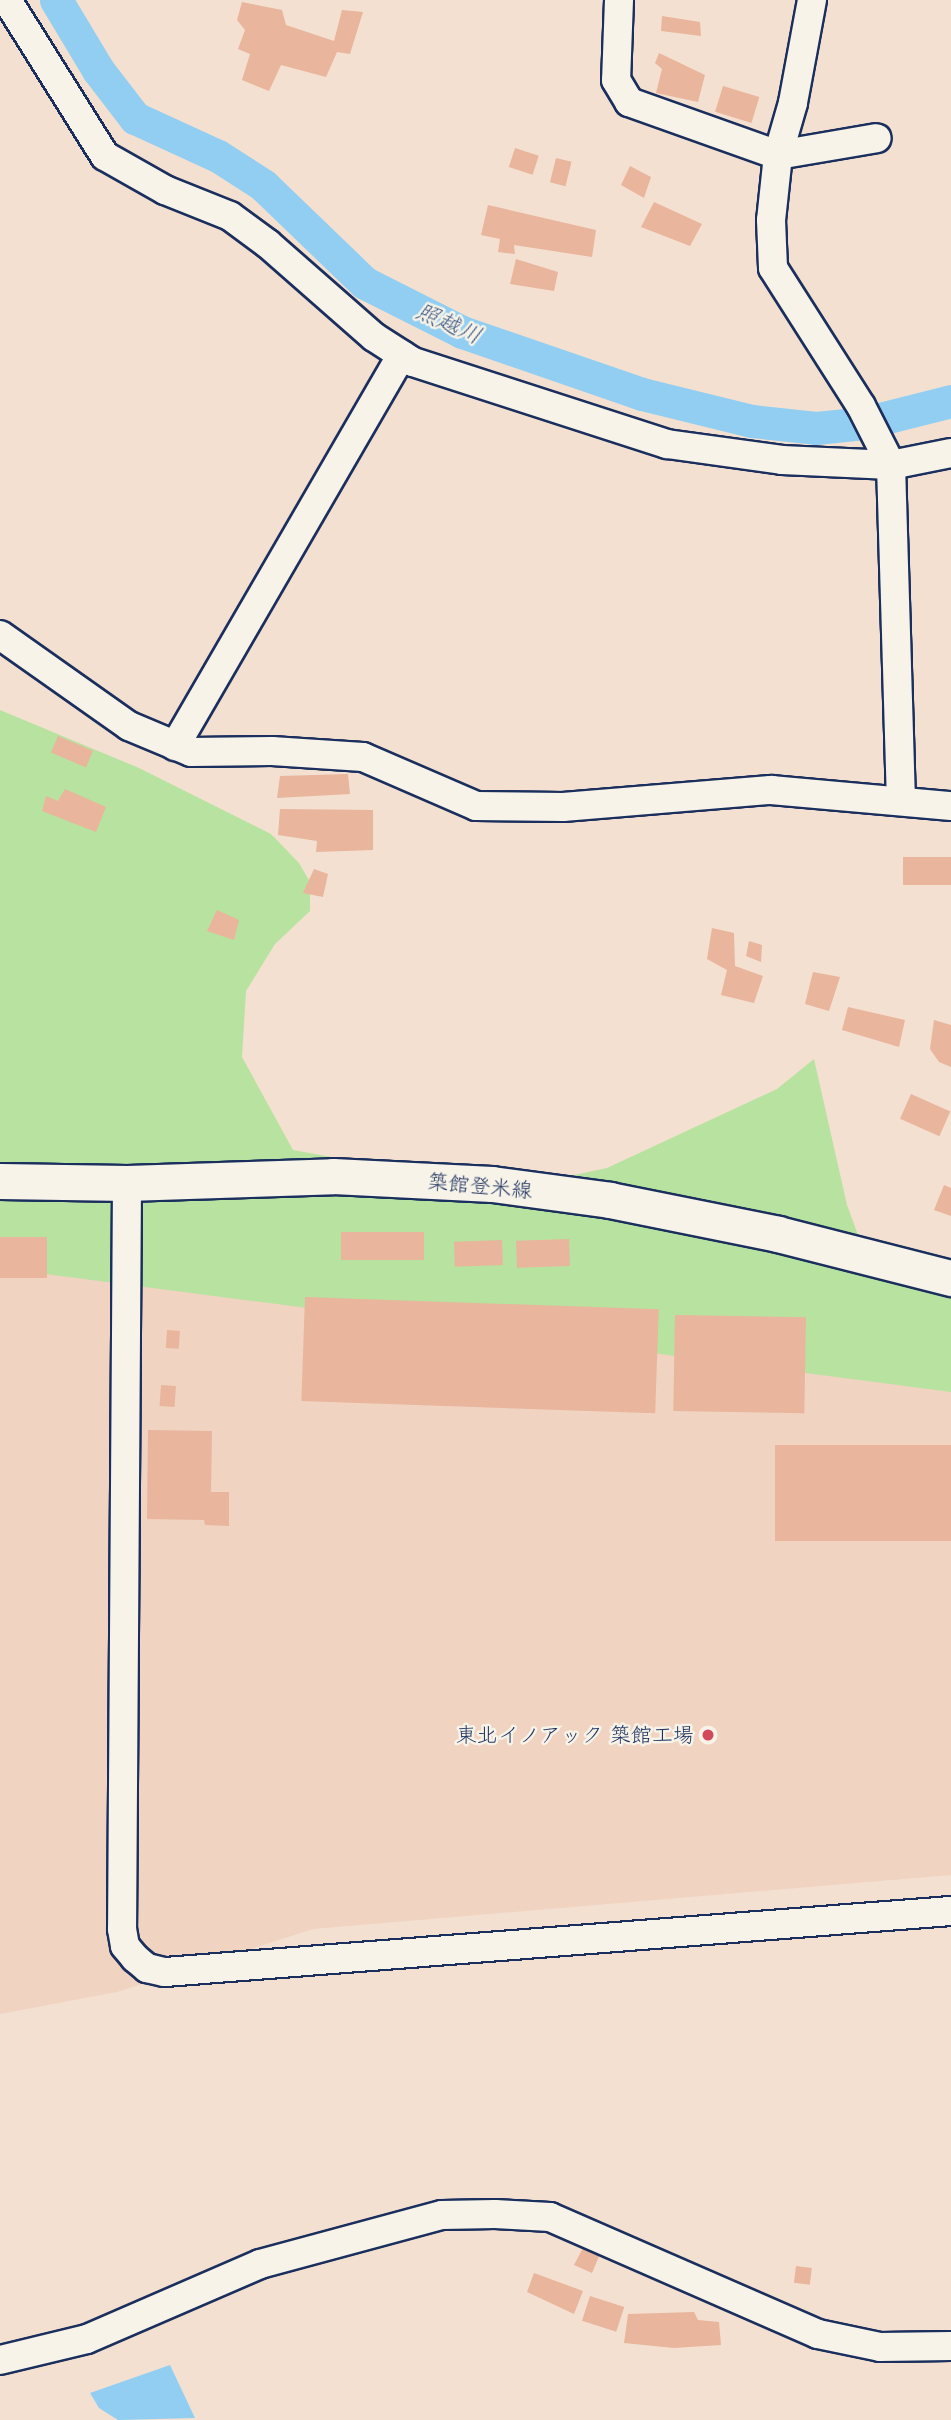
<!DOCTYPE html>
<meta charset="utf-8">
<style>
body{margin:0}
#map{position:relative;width:951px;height:2420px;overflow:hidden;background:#f3e0d1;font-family:"Shantell Sans","Klee One",sans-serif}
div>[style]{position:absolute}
.built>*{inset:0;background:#f0d3c1}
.green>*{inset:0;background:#b8e29f}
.water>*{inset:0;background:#91cef1}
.river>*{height:33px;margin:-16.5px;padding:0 16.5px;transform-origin:16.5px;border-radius:16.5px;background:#91cef1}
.building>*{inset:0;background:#e9b59c;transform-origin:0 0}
.roads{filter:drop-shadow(2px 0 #1b2f5e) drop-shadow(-2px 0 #1b2f5e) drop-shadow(0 2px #1b2f5e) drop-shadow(0 -2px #1b2f5e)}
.minor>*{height:28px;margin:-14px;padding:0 14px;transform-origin:14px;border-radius:14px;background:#f7f3e8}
.major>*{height:35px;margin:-17.5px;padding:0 17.5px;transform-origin:17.5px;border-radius:17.5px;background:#f7f3e8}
.dots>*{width:19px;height:19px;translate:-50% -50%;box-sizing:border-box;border:4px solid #f7f3e8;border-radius:50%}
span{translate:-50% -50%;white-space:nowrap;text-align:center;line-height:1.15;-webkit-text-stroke:5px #f7f3e8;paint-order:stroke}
.street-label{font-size:21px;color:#1b2f5e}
.poi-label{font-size:21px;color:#1b2f5e}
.right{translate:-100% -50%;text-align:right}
.water-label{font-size:23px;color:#385783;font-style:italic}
</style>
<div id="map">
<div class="built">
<div style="clip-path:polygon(0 1224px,951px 1314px,951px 1875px,313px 1929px,117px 1992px,0 2014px)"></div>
</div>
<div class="green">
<div style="clip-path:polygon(0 710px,139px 768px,271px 834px,299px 863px,310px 882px,310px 911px,275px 944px,246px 991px,242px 1057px,293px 1150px,509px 1189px,607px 1168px,777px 1089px,814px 1059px,847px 1205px,859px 1238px,951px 1263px,951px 1392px,0 1268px)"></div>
</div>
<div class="water">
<div style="clip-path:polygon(170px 2365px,195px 2418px,118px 2420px,99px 2408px,90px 2393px)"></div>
</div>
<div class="river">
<div style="left:56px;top:0;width:82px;rotate:59deg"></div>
<div style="left:98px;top:70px;width:61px;rotate:52.4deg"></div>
<div style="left:135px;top:118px;width:91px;rotate:24.6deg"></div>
<div style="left:218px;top:156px;width:54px;rotate:32.8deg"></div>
<div style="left:263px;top:185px;width:141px;rotate:43.9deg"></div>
<div style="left:365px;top:283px;width:109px;rotate:26.8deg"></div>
<div style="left:462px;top:332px;width:190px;rotate:19deg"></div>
<div style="left:642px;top:394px;width:113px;rotate:13.8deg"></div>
<div style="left:752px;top:421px;width:64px;rotate:6.2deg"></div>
<div style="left:816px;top:428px;width:48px;rotate:-5.9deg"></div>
<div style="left:864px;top:423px;width:90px;rotate:-14.2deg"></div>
</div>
<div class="building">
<div style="clip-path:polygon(242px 2px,282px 10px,286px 25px,334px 41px,342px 10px,363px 12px,350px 54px,337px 52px,326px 77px,281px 65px,269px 91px,242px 80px,250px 54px,238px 49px,245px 30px,237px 20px)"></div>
<div style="clip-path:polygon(662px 16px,700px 22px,701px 36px,661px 31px)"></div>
<div style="clip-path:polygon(659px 53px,705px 75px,698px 102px,656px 93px,662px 69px,655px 63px)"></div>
<div style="left:723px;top:86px;width:38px;height:27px;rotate:17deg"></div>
<div style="left:515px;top:148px;width:25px;height:20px;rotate:18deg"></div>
<div style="left:556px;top:158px;width:16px;height:25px;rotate:14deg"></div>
<div style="clip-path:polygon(630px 166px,651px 177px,644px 198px,621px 185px)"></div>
<div style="clip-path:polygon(654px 202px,702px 224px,690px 246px,641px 227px)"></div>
<div style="clip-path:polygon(488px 205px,596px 230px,592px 257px,514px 245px,515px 254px,498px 252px,500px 239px,481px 235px)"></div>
<div style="clip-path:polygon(516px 259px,558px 272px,554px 291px,510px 284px)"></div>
<div style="left:58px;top:736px;width:38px;height:18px;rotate:23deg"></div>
<div style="clip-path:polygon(348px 774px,350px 794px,277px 798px,280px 776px)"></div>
<div style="clip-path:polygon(65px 789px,106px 807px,96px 832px,42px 811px,46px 796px,58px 801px)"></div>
<div style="clip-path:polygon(280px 809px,373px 810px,373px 850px,316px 852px,317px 841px,278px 835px)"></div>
<div style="left:951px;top:857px;width:28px;height:48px;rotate:90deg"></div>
<div style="clip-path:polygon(314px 869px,328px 874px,323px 897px,303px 893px)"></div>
<div style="clip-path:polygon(217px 910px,239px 920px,234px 940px,207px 931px)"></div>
<div style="clip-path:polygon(712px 928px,734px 933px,735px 966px,763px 976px,754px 1003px,721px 995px,727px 970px,707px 959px)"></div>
<div style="clip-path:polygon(749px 941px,762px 945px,761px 962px,746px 956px)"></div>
<div style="clip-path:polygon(813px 972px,840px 977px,829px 1011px,805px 1004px)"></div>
<div style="clip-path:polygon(848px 1007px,905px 1020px,899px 1047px,842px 1030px)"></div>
<div style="clip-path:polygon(934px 1020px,951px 1025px,951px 1067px,939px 1062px,930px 1049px)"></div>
<div style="left:911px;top:1094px;width:43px;height:27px;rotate:24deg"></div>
<div style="clip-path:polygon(944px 1185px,951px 1188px,951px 1216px,934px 1210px)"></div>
<div style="left:424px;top:1232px;width:28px;height:83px;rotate:90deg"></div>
<div style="left:0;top:1237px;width:47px;height:41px"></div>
<div style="left:569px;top:1239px;width:27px;height:53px;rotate:88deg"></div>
<div style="left:502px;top:1240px;width:25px;height:48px;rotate:88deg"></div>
<div style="left:305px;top:1297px;width:354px;height:104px;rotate:2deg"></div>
<div style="left:675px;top:1315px;width:131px;height:96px;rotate:1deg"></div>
<div style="left:167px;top:1330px;width:13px;height:18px;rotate:4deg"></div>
<div style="left:161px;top:1385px;width:15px;height:21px;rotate:4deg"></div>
<div style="clip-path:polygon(148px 1430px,212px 1431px,211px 1492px,229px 1492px,229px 1526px,205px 1525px,204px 1520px,147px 1519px)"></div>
<div style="left:951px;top:1445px;width:96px;height:176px;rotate:90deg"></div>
<div style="clip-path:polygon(583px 2248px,600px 2254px,592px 2273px,574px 2265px)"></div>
<div style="left:796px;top:2266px;width:16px;height:17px;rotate:7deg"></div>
<div style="clip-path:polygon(534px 2273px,583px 2291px,574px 2314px,527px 2292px)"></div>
<div style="left:590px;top:2296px;width:36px;height:26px;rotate:18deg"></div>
<div style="clip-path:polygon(694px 2312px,698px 2320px,719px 2322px,721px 2345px,674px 2348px,624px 2343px,628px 2314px)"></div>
</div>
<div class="roads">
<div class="minor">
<div style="left:7px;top:0;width:184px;rotate:57.9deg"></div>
<div style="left:105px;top:156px;width:69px;rotate:29.5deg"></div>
<div style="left:165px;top:190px;width:70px;rotate:21.8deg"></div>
<div style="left:230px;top:216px;width:47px;rotate:36.4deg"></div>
<div style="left:268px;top:244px;width:141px;rotate:41.3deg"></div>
<div style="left:374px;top:337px;width:46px;rotate:32.7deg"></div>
<div style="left:413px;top:362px;width:267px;rotate:17.9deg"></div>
<div style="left:667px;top:444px;width:116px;rotate:7.9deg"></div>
<div style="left:782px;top:460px;width:109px;rotate:2.6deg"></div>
<div style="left:891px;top:465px;width:61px;rotate:-11.3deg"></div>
<div style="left:619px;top:0;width:80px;rotate:92.1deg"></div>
<div style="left:616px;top:80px;width:26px;rotate:59deg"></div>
<div style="left:629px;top:102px;width:158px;rotate:19.6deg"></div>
<div style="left:778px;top:155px;width:100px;rotate:-9.7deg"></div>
<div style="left:812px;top:0;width:105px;rotate:100.5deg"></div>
<div style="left:793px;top:103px;width:54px;rotate:106.1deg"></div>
<div style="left:778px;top:155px;width:65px;rotate:96.1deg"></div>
<div style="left:771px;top:220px;width:48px;rotate:87.6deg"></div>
<div style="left:773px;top:268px;width:164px;rotate:57.5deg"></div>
<div style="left:861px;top:406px;width:66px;rotate:63deg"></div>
<div style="left:891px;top:465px;width:335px;rotate:88.3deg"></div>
<div style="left:0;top:635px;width:158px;rotate:35.2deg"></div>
<div style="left:129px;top:726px;width:67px;rotate:22.8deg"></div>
<div style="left:191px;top:752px;width:81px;rotate:-0.7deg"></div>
<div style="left:272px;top:751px;width:91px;rotate:3.8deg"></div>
<div style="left:363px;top:757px;width:123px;rotate:23.4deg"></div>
<div style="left:476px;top:806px;width:87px;rotate:0.7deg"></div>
<div style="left:563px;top:807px;width:209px;rotate:-4.7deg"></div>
<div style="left:771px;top:790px;width:181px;rotate:5.1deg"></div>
<div style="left:175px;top:746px;width:452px;rotate:-59.9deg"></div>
<div style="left:127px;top:1183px;width:746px;rotate:90.38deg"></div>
<div style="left:122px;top:1929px;width:17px;rotate:80deg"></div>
<div style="left:125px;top:1946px;width:16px;rotate:50deg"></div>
<div style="left:135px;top:1958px;width:16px;rotate:40deg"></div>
<div style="left:147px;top:1968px;width:18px;rotate:13deg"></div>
<div style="left:165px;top:1972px;width:788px;rotate:-4.44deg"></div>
<div style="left:0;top:2360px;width:89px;rotate:-13.6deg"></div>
<div style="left:87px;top:2339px;width:189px;rotate:-23.4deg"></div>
<div style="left:260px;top:2264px;width:188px;rotate:-15.1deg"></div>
<div style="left:442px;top:2215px;width:53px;rotate:-1.1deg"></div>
<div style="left:495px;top:2214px;width:55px;rotate:3.1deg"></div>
<div style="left:550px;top:2217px;width:292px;rotate:23.6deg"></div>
<div style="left:818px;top:2334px;width:63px;rotate:11.8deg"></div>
<div style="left:880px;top:2347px;width:71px;rotate:-0.8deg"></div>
</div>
<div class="major">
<div style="left:0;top:1181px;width:127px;rotate:0.9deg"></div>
<div style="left:127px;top:1183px;width:206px;rotate:-1.9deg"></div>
<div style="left:333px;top:1176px;width:159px;rotate:2.9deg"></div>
<div style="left:492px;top:1184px;width:119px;rotate:7.7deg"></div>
<div style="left:610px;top:1200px;width:171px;rotate:11.4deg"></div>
<div style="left:778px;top:1234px;width:179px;rotate:14.3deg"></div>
</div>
</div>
<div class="dots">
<div style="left:708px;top:1735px;background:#d1495b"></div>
</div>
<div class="street-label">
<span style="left:480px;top:1186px;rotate:5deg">築館登米線</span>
</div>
<div class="poi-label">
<span class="right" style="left:694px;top:1735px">東北イノアック 築館工場</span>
</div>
<div class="water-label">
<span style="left:449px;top:323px;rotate:24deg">照越川</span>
</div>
</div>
